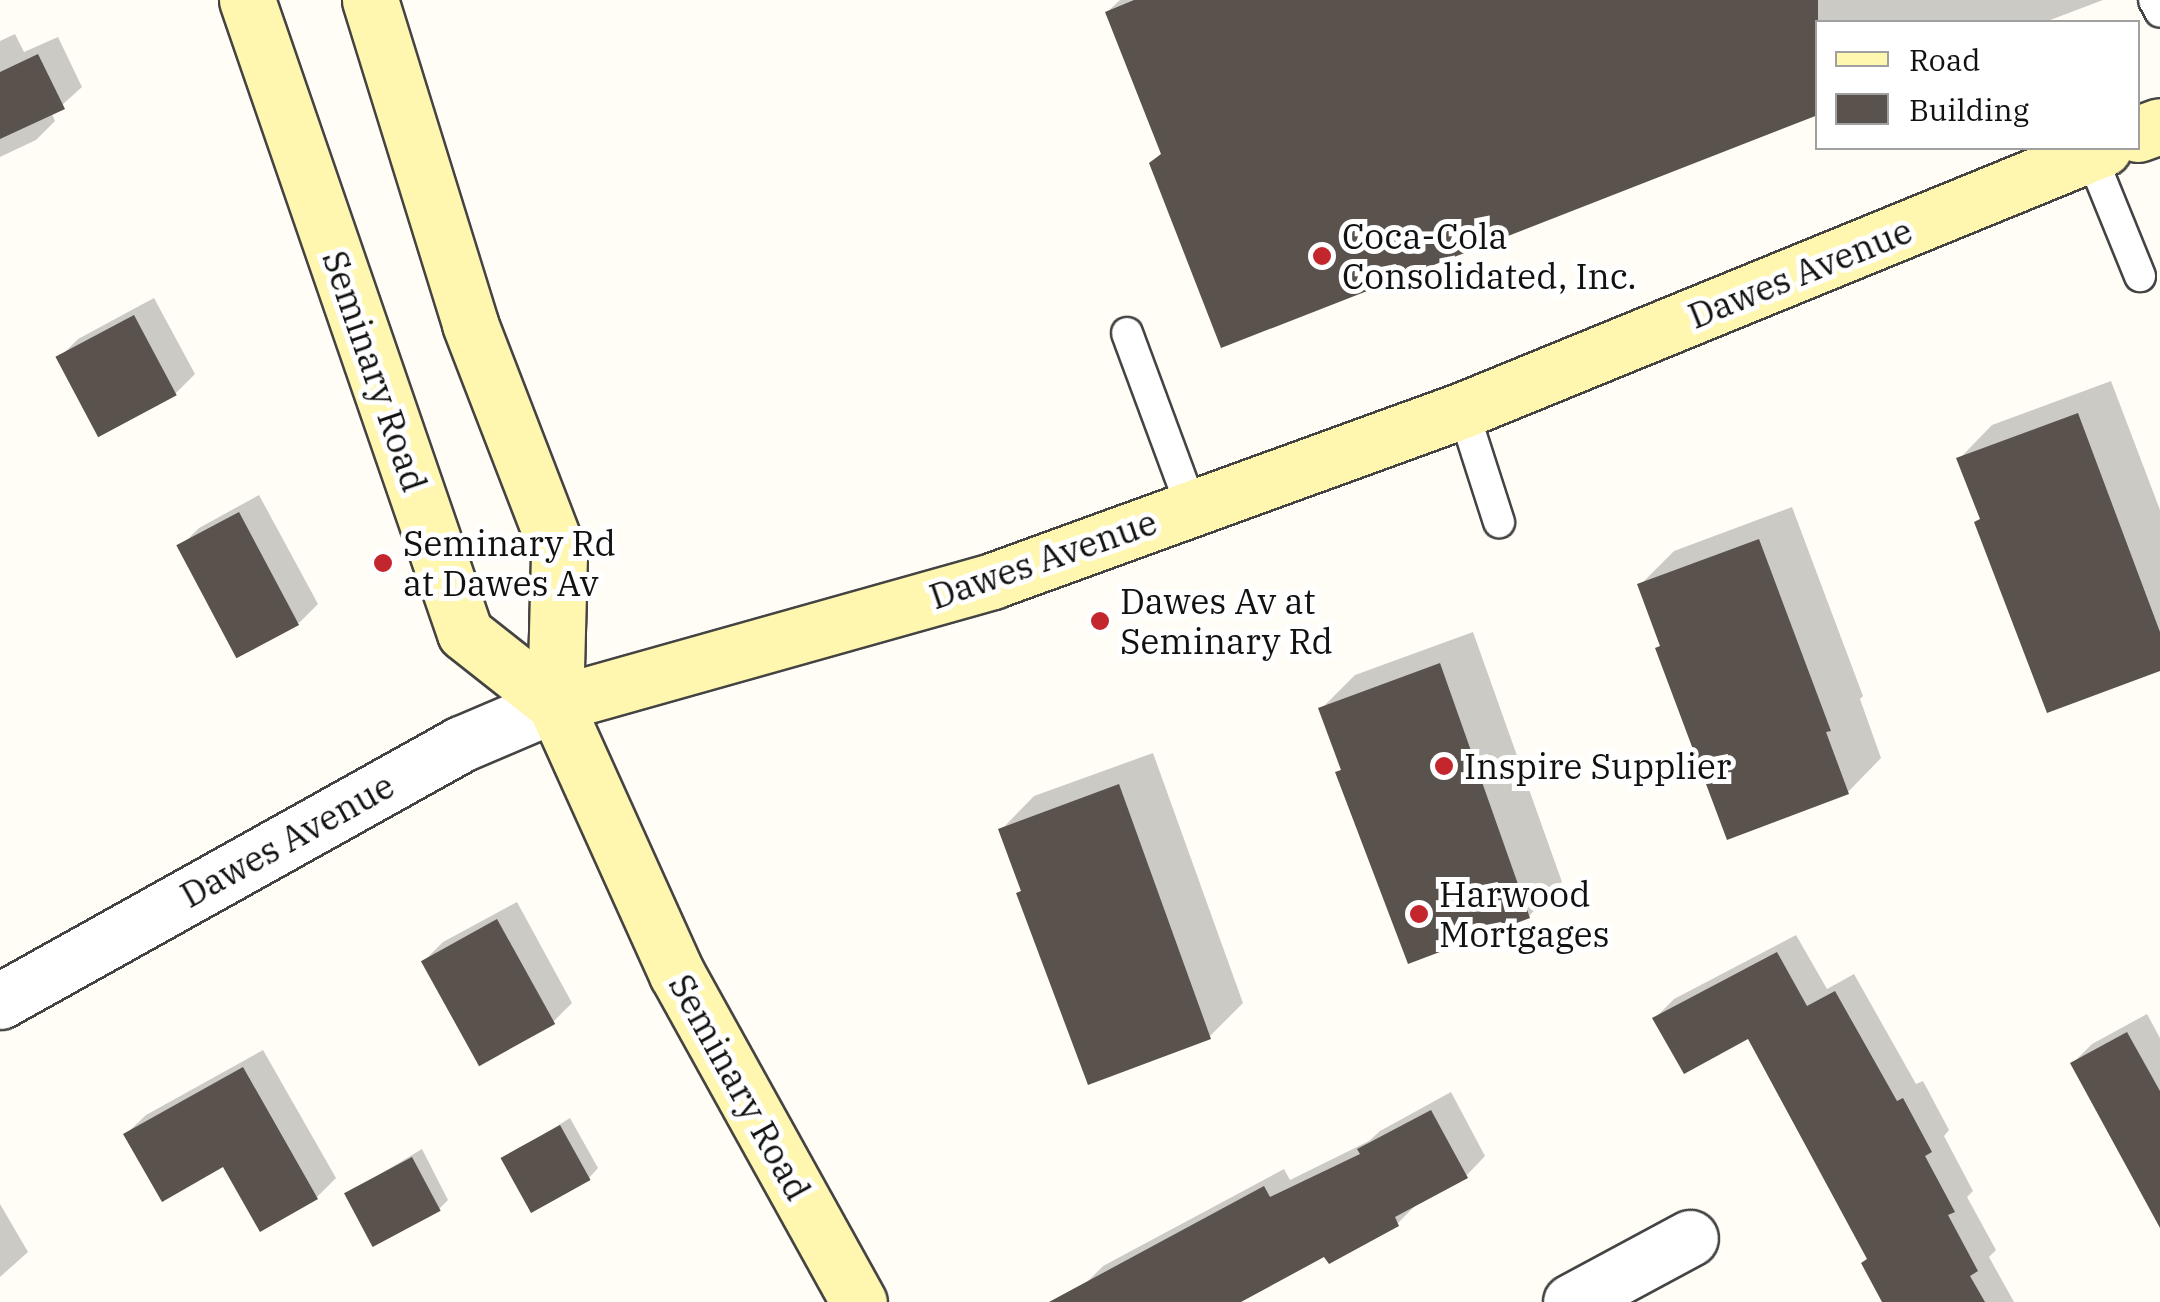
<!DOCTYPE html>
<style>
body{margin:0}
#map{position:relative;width:2160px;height:1302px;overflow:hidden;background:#fffdf5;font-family:"IBM Plex Serif",serif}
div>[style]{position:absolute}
.shadow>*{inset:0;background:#0003}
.building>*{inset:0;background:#5a524d;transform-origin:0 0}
.roads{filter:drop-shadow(2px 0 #444) drop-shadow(-2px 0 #444) drop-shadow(0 2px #444) drop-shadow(0 -2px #444)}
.lane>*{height:30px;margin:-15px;padding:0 15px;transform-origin:15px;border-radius:15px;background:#fff}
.street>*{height:55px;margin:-27.5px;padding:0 27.5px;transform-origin:27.5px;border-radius:27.5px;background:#fff}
.secondary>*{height:55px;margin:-27.5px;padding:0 27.5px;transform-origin:27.5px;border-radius:27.5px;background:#fff6b0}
.dots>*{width:28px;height:28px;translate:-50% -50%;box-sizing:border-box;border:5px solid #fff;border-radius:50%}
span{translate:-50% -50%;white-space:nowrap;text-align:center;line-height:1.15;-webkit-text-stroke:10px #fff;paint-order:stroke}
.poi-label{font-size:35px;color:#111}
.left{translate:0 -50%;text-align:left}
.street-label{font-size:35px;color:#111}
.legend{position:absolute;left:1815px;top:20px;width:325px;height:130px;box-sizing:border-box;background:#fff;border:2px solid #a0a0a0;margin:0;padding:12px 18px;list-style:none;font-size:30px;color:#111}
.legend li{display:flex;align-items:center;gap:20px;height:50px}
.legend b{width:50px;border:2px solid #a0a0a0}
</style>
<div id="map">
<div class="shadow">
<div style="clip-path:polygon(1120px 0,2103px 0,2045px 22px,1818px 22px,1152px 163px,1163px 152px,1107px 12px)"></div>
<div style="clip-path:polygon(15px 34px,24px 52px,58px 37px,82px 87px,52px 114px,55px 121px,36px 140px,0 157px,0 41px)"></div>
<div style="clip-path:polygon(154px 298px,195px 374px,176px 393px,59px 358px,78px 339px)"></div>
<div style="clip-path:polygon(2111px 381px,2160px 510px,2160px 668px,1982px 517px,1959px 459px,1992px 425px)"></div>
<div style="clip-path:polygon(259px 495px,318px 604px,299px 623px,180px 547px,199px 528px)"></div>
<div style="clip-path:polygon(1792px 507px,1863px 696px,1860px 699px,1881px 758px,1848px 792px,1662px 644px,1640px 585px,1674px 551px)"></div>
<div style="clip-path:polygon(1473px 632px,1562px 882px,1529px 916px,1338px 772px,1343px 768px,1321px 709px,1355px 675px)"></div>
<div style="clip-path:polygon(1153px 753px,1243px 1003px,1209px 1037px,1023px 889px,1001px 830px,1034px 796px)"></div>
<div style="clip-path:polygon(517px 902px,572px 1003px,553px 1022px,424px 961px,443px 942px)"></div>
<div style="clip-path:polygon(1796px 935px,1827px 989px,1854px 974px,1916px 1084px,1923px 1081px,1949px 1130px,1944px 1136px,1973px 1191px,1967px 1197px,1996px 1250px,1989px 1257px,2014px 1302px,1885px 1302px,1869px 1258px,1749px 1035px,1655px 1018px,1674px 999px)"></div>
<div style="clip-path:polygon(2147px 1014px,2160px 1038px,2160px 1215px,2073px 1063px,2092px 1044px)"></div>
<div style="clip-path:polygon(263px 1050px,336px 1178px,317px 1197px,126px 1134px,146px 1115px)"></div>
<div style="clip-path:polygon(1451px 1092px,1485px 1156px,1466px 1176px,1417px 1204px,1397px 1224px,1325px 1254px,1236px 1302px,1093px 1302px,1084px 1285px,1103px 1266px,1284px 1169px,1290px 1180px,1369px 1141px,1380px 1131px)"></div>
<div style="clip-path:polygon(570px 1118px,598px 1168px,589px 1178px,504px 1159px)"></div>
<div style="clip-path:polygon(422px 1149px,448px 1200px,439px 1209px,347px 1194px)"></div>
<div style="clip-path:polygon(0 1204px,28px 1252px,0 1277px)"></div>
</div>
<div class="building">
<div style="clip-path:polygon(1134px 0,1818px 0,1818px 115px,1221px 348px,1149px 163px,1161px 154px,1105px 12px)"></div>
<div style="clip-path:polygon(38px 54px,65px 109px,0 139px,0 72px)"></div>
<div style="left:134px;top:315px;width:91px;height:89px;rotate:62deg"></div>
<div style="clip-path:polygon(2078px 413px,2160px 632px,2160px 671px,2047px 713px,1974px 522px,1980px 519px,1956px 458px)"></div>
<div style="left:239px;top:512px;width:128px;height:71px;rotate:62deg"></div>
<div style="clip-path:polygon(1759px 539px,1831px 731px,1826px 732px,1849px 794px,1727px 840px,1655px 648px,1660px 646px,1637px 584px)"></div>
<div style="clip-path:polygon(1440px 663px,1530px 918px,1408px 964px,1335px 772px,1341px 770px,1318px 708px)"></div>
<div style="clip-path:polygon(1119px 784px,1211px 1039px,1088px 1085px,1016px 893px,1021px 891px,998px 829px)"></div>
<div style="left:497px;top:919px;width:120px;height:87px;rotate:61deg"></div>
<div style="clip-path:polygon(1777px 952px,1807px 1006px,1835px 991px,1897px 1101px,1903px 1098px,1932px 1152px,1925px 1156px,1955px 1212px,1948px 1215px,1978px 1271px,1970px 1276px,1985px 1302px,1882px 1302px,1861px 1263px,1867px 1259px,1748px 1039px,1684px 1074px,1652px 1018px)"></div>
<div style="clip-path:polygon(2127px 1032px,2160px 1091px,2160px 1228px,2070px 1063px)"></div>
<div style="clip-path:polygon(243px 1067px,318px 1199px,260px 1232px,223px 1167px,162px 1202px,123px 1134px)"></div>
<div style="clip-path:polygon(1431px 1110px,1468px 1178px,1395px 1217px,1399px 1226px,1329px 1264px,1324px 1257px,1241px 1302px,1049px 1302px,1264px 1186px,1270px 1197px,1360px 1154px,1357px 1149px)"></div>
<div style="left:560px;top:1125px;width:63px;height:68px;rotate:61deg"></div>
<div style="left:412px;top:1157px;width:61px;height:77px;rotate:62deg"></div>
</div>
<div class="roads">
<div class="lane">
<div style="left:2154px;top:0;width:13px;rotate:63deg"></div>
<div style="left:2090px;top:153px;width:133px;rotate:67.9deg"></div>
<div style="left:1127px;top:333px;width:184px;rotate:69.7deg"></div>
<div style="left:1463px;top:410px;width:118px;rotate:72.2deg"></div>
</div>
<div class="street">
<div style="left:0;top:1001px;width:528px;rotate:-29.14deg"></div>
<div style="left:461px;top:744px;width:102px;rotate:-23.1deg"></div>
<div style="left:1571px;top:1302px;width:135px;rotate:-28.3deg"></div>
</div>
<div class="secondary">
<div style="left:247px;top:0;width:669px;rotate:71deg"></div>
<div style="left:465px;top:633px;width:115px;rotate:38.3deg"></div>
<div style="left:370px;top:0;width:339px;rotate:72.8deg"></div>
<div style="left:470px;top:324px;width:248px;rotate:68.9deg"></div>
<div style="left:559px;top:555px;width:149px;rotate:91.5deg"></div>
<div style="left:555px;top:704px;width:296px;rotate:65.7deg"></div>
<div style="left:677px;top:974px;width:375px;rotate:61deg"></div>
<div style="left:2138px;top:134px;width:23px;rotate:-20deg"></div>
<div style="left:555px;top:704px;width:454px;rotate:-15.7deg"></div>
<div style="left:992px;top:581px;width:501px;rotate:-19.95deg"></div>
<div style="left:1463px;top:410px;width:692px;rotate:-22.23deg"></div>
</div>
</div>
<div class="dots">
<div style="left:1322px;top:256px;background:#c4262e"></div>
<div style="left:383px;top:563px;background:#c4262e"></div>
<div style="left:1100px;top:621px;background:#c4262e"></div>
<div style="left:1444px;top:766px;background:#c4262e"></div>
<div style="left:1419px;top:914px;background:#c4262e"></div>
</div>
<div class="poi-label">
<span class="left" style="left:1342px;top:256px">Coca-Cola<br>Consolidated, Inc.</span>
<span class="left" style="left:403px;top:563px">Seminary Rd<br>at Dawes Av</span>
<span class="left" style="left:1120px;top:621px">Dawes Av at<br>Seminary Rd</span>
<span class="left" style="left:1464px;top:766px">Inspire Supplier</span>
<span class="left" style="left:1439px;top:914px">Harwood<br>Mortgages</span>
</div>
<div class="street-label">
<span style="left:1800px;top:273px;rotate:-22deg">Dawes Avenue</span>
<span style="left:375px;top:371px;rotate:71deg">Seminary Road</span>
<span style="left:1043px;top:559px;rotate:-19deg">Dawes Avenue</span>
<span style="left:287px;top:840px;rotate:-29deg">Dawes Avenue</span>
<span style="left:740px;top:1087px;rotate:61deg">Seminary Road</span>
</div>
<ul class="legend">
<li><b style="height:12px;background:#fff6b0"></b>Road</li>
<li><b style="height:28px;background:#5a524d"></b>Building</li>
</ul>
</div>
